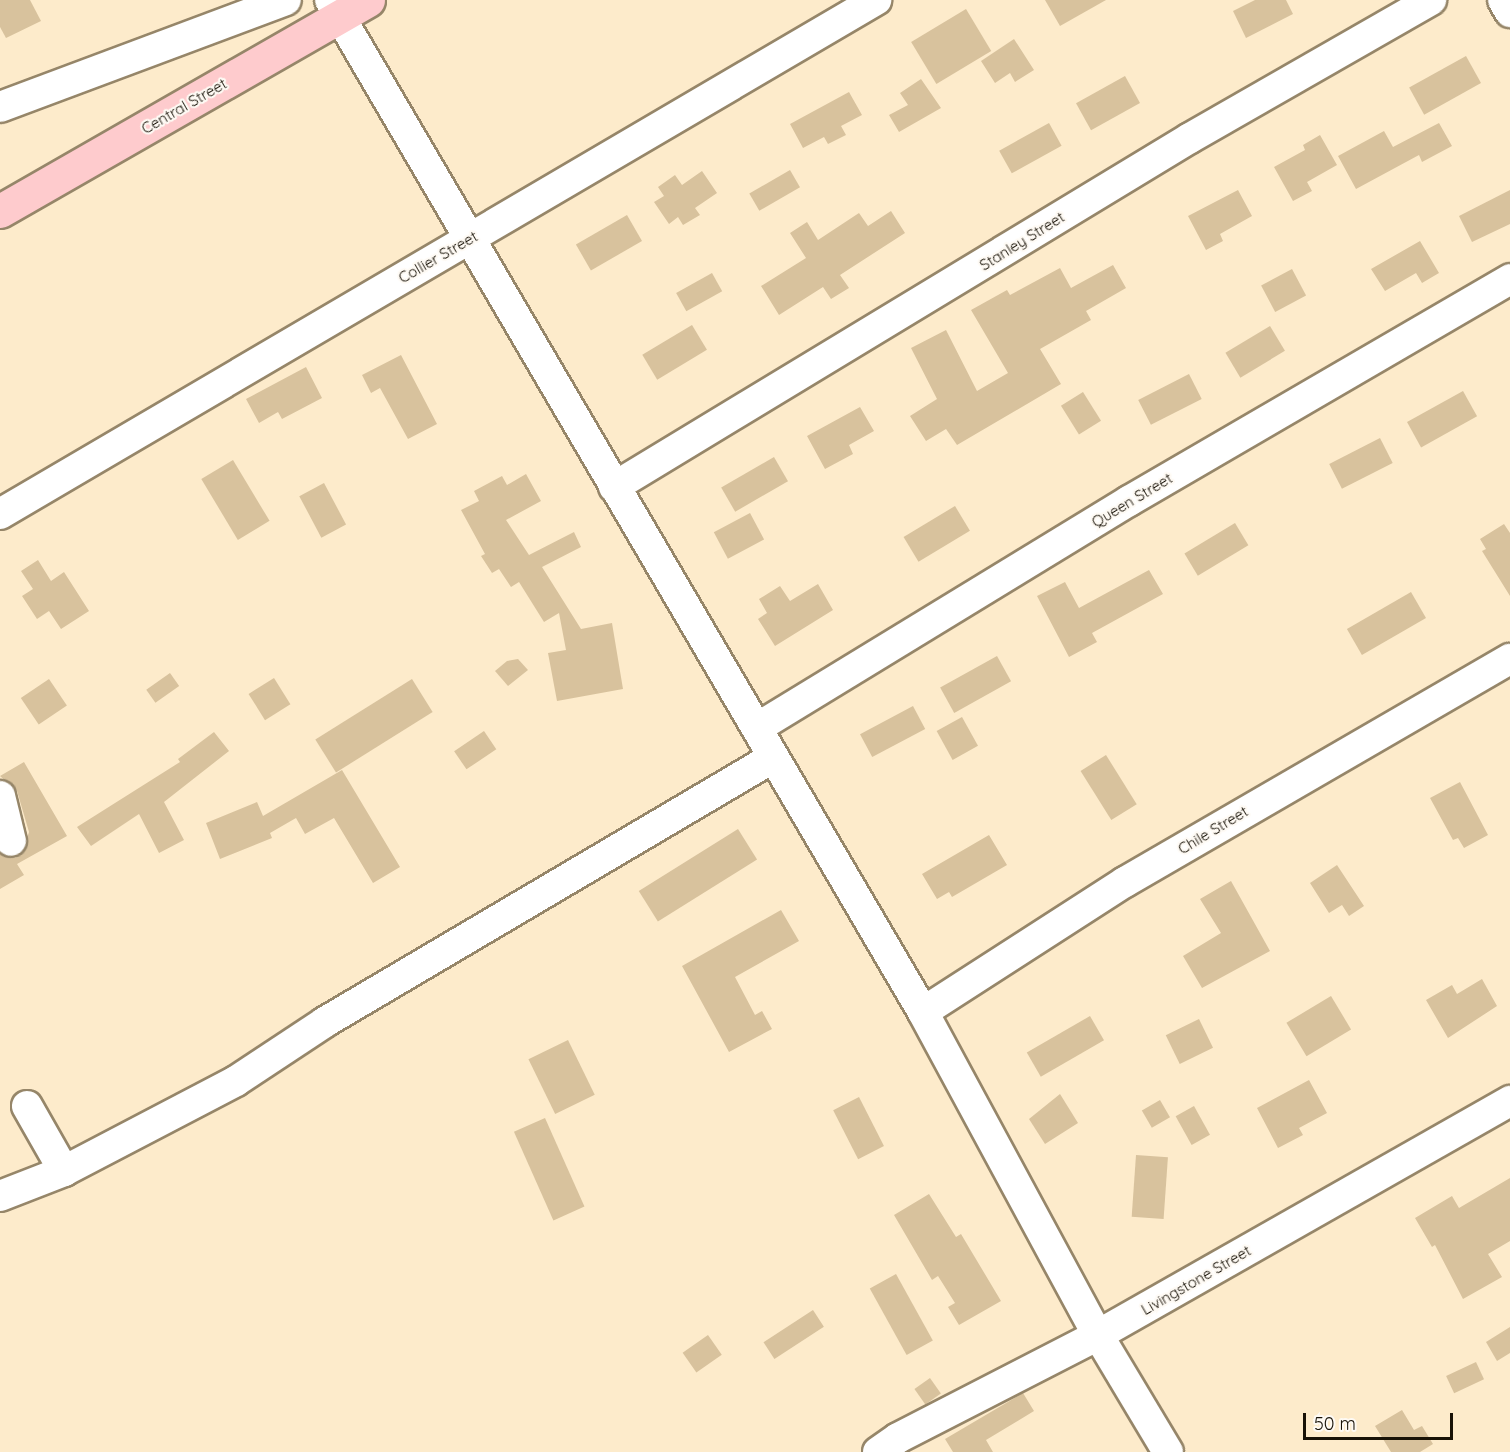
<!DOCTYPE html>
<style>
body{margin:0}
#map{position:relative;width:1510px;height:1452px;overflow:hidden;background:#fdebcb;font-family:Quicksand,sans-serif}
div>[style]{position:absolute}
.building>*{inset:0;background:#d8c29d;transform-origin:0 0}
.roads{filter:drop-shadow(2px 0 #968669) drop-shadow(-2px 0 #968669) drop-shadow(0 2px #968669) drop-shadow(0 -2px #968669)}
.minor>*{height:30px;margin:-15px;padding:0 15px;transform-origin:15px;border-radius:15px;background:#fff}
.major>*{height:33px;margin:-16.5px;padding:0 16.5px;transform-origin:16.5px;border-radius:16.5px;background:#fecbcd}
span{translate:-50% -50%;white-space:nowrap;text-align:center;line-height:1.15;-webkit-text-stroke:4.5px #fefaf4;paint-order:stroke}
.street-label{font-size:15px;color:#181207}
.scale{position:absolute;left:1303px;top:1413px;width:150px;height:27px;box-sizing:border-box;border:3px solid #181207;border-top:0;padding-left:8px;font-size:18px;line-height:21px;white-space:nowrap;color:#181207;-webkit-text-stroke:4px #fefaf4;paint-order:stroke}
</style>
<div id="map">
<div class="building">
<div style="clip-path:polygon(0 0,30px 0,41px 21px,6px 38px,0 27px)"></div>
<div style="clip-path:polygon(1045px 0,1106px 0,1060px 26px)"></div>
<div style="clip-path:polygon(1255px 0,1286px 0,1293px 14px,1246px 38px,1233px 11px)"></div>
<div style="left:966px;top:9px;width:49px;height:64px;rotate:59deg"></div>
<div style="clip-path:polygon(1014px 39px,1034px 70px,1015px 82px,1010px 73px,995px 83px,981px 61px)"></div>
<div style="left:1466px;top:56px;width:31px;height:65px;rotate:61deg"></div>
<div style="left:1125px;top:76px;width:31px;height:56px;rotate:61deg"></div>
<div style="clip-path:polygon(921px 79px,941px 108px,899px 132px,889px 115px,908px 105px,900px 93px)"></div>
<div style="clip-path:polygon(849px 92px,862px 115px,841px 126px,846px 135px,828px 144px,824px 137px,803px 148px,790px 124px)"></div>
<div style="left:1049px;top:123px;width:26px;height:57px;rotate:61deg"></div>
<div style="clip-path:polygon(1439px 123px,1452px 146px,1422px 162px,1419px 155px,1356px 189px,1338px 156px,1384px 131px,1393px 147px)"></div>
<div style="clip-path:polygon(1320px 135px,1337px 165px,1307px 182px,1312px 191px,1293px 201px,1274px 167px,1305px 150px,1303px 145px)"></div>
<div style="left:790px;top:170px;width:20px;height:47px;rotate:60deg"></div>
<div style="clip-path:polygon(702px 171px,717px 193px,695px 208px,700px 215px,683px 225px,678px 217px,669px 224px,654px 202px,664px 196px,658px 187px,675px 175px,682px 185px)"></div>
<div style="clip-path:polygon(1238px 190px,1252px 216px,1220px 234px,1223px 241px,1206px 250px,1188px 216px)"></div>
<div style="clip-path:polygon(1510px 190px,1510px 224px,1472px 242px,1459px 216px)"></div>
<div style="clip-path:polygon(891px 211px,905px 233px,840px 275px,849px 288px,831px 299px,823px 287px,779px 315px,761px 286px,806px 258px,790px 233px,807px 222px,818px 240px,859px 213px,868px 226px)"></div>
<div style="left:627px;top:215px;width:30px;height:59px;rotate:60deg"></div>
<div style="clip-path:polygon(1420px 241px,1439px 273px,1422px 283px,1416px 273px,1385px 291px,1371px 269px)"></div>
<div style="clip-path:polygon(1113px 265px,1126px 288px,1086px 311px,1091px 320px,1040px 349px,1061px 384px,957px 445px,946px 429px,926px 441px,910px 416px,937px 399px,911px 348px,946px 330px,977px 391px,1008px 373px,971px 310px,1007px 290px,1010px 295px,1060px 268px,1071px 288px)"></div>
<div style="left:1292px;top:269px;width:30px;height:35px;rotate:62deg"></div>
<div style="left:712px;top:273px;width:21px;height:41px;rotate:61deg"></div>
<div style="left:692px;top:325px;width:29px;height:58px;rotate:59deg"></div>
<div style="left:1270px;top:326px;width:29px;height:52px;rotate:59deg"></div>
<div style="clip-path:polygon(401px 355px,437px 424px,408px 439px,380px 388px,371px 393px,362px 375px)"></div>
<div style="clip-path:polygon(306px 367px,322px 398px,282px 419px,278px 412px,259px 423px,246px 399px)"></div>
<div style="left:1189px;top:374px;width:28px;height:57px;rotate:63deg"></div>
<div style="left:1463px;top:391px;width:29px;height:64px;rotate:61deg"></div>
<div style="left:1083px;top:392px;width:34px;height:26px;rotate:58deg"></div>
<div style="clip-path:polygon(860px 407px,874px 431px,849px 445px,853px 454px,825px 469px,807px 436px)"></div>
<div style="left:1380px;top:438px;width:28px;height:57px;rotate:63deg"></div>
<div style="left:774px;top:457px;width:28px;height:61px;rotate:60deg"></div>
<div style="left:233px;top:460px;width:71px;height:37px;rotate:59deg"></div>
<div style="clip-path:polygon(526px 474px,541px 501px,506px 520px,529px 555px,574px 532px,581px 547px,542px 567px,581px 629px,612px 623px,623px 689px,557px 701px,548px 653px,566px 650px,559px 613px,544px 622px,519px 582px,511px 587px,499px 569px,492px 573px,481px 556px,485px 554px,461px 510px,479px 501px,474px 491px,502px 476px,507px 485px)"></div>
<div style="left:324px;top:483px;width:47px;height:28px;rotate:62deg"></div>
<div style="left:955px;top:506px;width:29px;height:60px;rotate:59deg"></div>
<div style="left:750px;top:513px;width:30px;height:41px;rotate:62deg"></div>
<div style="left:1235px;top:523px;width:26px;height:59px;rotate:59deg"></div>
<div style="clip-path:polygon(1504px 524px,1510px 533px,1510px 596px,1482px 551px,1486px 549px,1480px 539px)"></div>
<div style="clip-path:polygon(38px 560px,51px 581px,64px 572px,89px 611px,61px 629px,49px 611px,37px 619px,22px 596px,33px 589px,21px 571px)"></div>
<div style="clip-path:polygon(1149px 570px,1163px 594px,1092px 633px,1097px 642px,1069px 657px,1037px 596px,1065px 582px,1079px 608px)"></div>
<div style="clip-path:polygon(818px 584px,833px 610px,775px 646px,758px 619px,767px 613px,759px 599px,780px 586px,790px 601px)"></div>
<div style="left:1411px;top:592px;width:30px;height:74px;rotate:60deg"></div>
<div style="left:997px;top:656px;width:29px;height:65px;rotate:61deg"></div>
<div style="clip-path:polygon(518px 659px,528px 670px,508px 686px,495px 671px,507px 661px)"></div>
<div style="left:170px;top:673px;width:16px;height:29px;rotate:55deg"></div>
<div style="left:274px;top:678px;width:31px;height:30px;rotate:58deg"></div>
<div style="left:49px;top:679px;width:32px;height:34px;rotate:56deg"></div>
<div style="left:412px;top:679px;width:39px;height:114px;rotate:58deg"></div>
<div style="left:913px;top:706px;width:26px;height:60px;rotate:62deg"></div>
<div style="left:962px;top:717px;width:33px;height:29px;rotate:61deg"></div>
<div style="left:484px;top:731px;width:22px;height:36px;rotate:56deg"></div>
<div style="clip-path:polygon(214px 732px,229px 751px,164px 802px,184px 840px,159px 853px,139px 814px,91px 846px,77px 827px,180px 762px,178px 759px)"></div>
<div style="left:1106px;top:755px;width:58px;height:30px;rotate:58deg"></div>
<div style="clip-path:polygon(24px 762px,67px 836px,17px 864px,24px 875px,0 889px,0 854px,15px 858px,22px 854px,29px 832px,17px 791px,0 776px)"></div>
<div style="clip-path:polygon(342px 770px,400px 867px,373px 883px,334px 818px,305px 834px,296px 818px,270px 833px,272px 838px,220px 859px,206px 823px,257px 802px,263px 816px)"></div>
<div style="clip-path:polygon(1460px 782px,1488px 835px,1464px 848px,1458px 838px,1453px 840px,1430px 798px)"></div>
<div style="left:738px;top:829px;width:36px;height:117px;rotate:58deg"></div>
<div style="clip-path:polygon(989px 835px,1007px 865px,952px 897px,949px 892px,937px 899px,922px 874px)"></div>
<div style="clip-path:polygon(1337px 865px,1364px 906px,1349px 916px,1342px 905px,1329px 913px,1310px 883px)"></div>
<div style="clip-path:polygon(1231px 881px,1270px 951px,1202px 988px,1183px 956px,1221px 933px,1200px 899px)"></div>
<div style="clip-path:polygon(781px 910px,799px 941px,735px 977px,755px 1015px,762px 1011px,772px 1029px,729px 1052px,682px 966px)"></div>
<div style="clip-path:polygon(1482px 979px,1497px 1006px,1448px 1038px,1426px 1000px,1452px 985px,1457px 994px)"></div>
<div style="left:1331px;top:996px;width:39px;height:52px;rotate:59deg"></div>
<div style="left:1090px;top:1016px;width:28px;height:73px;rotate:60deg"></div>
<div style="left:1199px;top:1019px;width:32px;height:37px;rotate:64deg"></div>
<div style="left:568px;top:1040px;width:61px;height:44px;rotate:64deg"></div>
<div style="clip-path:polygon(1309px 1080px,1327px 1113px,1299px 1128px,1303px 1135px,1278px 1148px,1257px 1108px)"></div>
<div style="clip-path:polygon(1060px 1094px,1078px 1123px,1045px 1144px,1029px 1119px)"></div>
<div style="left:859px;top:1097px;width:55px;height:29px;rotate:63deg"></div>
<div style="left:1160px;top:1100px;width:20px;height:21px;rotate:60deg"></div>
<div style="left:1194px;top:1106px;width:33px;height:21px;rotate:61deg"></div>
<div style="left:545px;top:1118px;width:97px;height:34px;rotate:66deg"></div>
<div style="left:1136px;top:1155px;width:32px;height:62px;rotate:4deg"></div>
<div style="clip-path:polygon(1510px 1178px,1510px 1241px,1488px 1254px,1502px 1277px,1463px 1299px,1435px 1245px,1432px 1247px,1415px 1218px,1452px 1196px,1459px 1208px)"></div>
<div style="clip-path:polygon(929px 1194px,956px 1237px,961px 1234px,1001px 1301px,959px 1325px,948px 1307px,955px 1303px,938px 1276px,932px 1280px,894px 1215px)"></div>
<div style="left:896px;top:1274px;width:76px;height:30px;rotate:61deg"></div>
<div style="left:813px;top:1310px;width:20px;height:59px;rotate:57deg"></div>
<div style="clip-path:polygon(1510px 1327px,1510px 1353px,1497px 1361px,1486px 1342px)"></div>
<div style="left:708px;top:1335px;width:24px;height:31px;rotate:55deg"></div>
<div style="left:1476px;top:1362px;width:19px;height:33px;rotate:65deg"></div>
<div style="left:930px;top:1378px;width:19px;height:19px;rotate:55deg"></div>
<div style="clip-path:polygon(1023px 1393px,1034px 1411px,986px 1440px,993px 1452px,953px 1452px,945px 1439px)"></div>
<div style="clip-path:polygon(1402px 1410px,1414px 1430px,1422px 1426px,1433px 1444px,1420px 1452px,1391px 1452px,1375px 1426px)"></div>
</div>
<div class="roads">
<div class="minor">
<div style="left:330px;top:0;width:1173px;rotate:59.63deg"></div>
<div style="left:923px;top:1012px;width:367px;rotate:61.6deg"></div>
<div style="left:1098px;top:1335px;width:136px;rotate:59.1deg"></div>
<div style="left:1503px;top:0;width:14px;rotate:60deg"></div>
<div style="left:0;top:107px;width:305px;rotate:-20.5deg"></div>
<div style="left:614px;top:487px;width:673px;rotate:-31.21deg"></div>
<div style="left:1190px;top:138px;width:278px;rotate:-29.8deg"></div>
<div style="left:0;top:514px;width:1016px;rotate:-30.4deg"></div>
<div style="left:757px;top:728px;width:436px;rotate:-31.4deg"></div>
<div style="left:1129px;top:501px;width:441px;rotate:-30.2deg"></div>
<div style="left:0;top:796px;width:46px;rotate:76.3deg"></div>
<div style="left:923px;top:1012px;width:240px;rotate:-32.8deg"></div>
<div style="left:1125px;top:882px;width:445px;rotate:-30.1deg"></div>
<div style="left:27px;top:1106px;width:75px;rotate:60.4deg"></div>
<div style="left:64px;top:1171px;width:194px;rotate:-27.6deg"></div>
<div style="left:236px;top:1081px;width:107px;rotate:-33.5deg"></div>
<div style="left:325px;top:1022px;width:521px;rotate:-30.55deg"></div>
<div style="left:0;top:1196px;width:69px;rotate:-21.3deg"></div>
<div style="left:878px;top:1452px;width:24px;rotate:-35deg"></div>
<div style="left:898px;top:1438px;width:225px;rotate:-27.2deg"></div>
<div style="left:1098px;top:1335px;width:474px;rotate:-29.6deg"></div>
</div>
<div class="major">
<div style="left:0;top:211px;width:424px;rotate:-29.8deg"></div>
</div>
</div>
<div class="street-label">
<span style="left:184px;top:106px;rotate:-30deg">Central Street</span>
<span style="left:1022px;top:241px;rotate:-32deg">Stanley Street</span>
<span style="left:438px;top:257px;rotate:-30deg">Collier Street</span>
<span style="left:1132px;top:500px;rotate:-31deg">Queen Street</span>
<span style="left:1213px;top:830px;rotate:-31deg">Chile Street</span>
<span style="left:1196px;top:1280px;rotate:-30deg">Livingstone Street</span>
</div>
<div class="scale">50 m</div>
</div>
